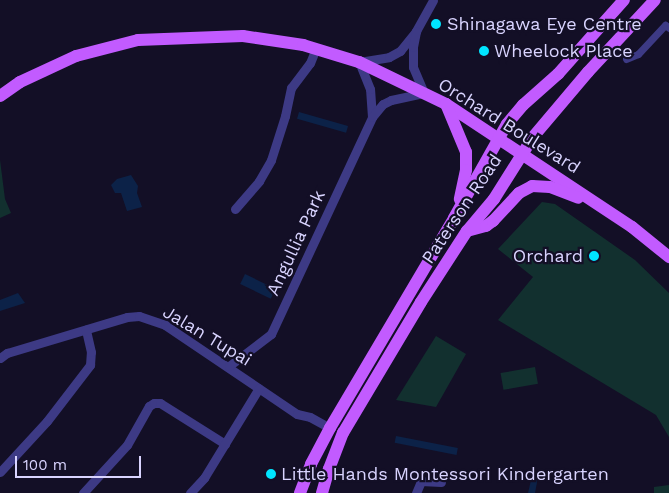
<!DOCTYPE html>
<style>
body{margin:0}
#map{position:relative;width:669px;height:493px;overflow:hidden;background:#130f26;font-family:"Work Sans",sans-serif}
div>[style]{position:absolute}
.green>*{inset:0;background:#12302f;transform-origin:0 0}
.water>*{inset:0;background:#0c2248;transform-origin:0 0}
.pedestrian>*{height:7px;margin:-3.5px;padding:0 3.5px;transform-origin:3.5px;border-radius:3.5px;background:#3d3a85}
.minor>*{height:9px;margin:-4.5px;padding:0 4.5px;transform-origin:4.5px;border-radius:4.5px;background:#3d3a85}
.primary>*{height:12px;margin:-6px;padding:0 6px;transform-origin:6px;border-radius:6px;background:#c25bff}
.dots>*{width:14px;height:14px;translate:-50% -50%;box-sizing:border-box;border:2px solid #130f26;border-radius:50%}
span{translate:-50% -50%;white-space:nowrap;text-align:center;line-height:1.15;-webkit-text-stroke:4.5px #130f26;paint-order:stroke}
.poi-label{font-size:18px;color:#d9d4ff}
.left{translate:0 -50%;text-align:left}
.right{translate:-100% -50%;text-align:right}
.street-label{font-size:18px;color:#d9d4ff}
.scale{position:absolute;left:15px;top:456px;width:126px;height:22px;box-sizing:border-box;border:2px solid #d9d4ff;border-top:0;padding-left:6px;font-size:15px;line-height:18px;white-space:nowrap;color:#d9d4ff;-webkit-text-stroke:4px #130f26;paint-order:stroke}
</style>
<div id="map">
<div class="green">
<div style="clip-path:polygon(0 160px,5px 199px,11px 213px,0 218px)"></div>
<div style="clip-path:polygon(542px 202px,555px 204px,635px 260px,669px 293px,669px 437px,656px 415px,498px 320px,533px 277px,498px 249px)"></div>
<div style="clip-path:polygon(436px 336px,466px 354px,436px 407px,396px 400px)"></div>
<div style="left:535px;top:367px;width:17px;height:35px;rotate:80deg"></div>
<div style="clip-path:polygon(669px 485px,669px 493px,654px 493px,654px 487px)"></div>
</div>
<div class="water">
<div style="left:299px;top:112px;width:51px;height:7px;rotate:16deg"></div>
<div style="clip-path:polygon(131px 175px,138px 186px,137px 193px,142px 207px,127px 211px,121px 193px,115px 193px,111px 185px,117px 179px)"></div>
<div style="left:245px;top:274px;width:34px;height:11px;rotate:26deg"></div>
<div style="clip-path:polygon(18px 293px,25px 303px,0 311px,0 300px)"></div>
<div style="left:396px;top:436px;width:63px;height:7px;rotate:11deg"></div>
<div style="clip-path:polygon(532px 476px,538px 477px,535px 493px,528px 493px)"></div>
</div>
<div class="pedestrian">
<div style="left:626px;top:59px;width:13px;rotate:-23deg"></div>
<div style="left:638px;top:54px;width:40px;rotate:-47deg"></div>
<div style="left:665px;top:25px;width:5px;rotate:37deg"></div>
</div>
<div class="minor">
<div style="left:372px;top:117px;width:28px;rotate:-94deg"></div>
<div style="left:370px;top:89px;width:29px;rotate:-112deg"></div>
<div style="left:359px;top:62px;width:30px;rotate:-9deg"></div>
<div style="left:389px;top:57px;width:13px;rotate:-29deg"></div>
<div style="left:400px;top:51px;width:26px;rotate:-51deg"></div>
<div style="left:416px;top:31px;width:35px;rotate:-61deg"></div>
<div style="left:235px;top:209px;width:37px;rotate:-49deg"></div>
<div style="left:259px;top:181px;width:24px;rotate:-60deg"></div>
<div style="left:271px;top:160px;width:46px;rotate:-72.3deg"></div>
<div style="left:285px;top:116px;width:29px;rotate:-78deg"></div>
<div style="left:291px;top:88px;width:31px;rotate:-53deg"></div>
<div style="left:310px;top:63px;width:16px;rotate:-68deg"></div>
<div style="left:0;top:358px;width:9px;rotate:-36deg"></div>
<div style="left:7px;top:353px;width:125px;rotate:-16.7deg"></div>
<div style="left:127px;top:317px;width:12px;rotate:-5deg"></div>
<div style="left:139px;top:316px;width:28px;rotate:19deg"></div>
<div style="left:165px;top:325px;width:159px;rotate:34deg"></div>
<div style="left:297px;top:414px;width:13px;rotate:13deg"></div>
<div style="left:310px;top:417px;width:23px;rotate:29deg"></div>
<div style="left:229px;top:366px;width:53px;rotate:-37.3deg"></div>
<div style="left:271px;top:334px;width:239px;rotate:-65deg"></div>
<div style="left:372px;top:117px;width:17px;rotate:-50deg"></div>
<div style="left:383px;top:104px;width:9px;rotate:-27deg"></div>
<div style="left:391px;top:100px;width:34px;rotate:-12deg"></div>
<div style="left:424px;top:93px;width:28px;rotate:-113deg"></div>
<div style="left:413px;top:67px;width:20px;rotate:-90deg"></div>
<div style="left:413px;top:47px;width:16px;rotate:-79deg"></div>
<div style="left:0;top:472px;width:69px;rotate:-47.3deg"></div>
<div style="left:47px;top:421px;width:71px;rotate:-52.5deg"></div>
<div style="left:90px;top:365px;width:13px;rotate:-86deg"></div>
<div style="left:91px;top:352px;width:23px;rotate:-103deg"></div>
<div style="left:83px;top:493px;width:65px;rotate:-47.5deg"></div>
<div style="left:127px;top:445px;width:45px;rotate:-60.6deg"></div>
<div style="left:149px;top:406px;width:6px;rotate:-31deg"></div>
<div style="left:154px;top:403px;width:6px"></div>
<div style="left:160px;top:403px;width:77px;rotate:32.2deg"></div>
<div style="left:190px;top:493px;width:21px;rotate:-47deg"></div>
<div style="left:204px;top:478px;width:105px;rotate:-58.6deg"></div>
<div style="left:416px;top:493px;width:13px;rotate:-67deg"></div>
<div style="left:421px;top:481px;width:20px;rotate:3deg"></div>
</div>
<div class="primary">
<div style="left:0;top:96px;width:24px;rotate:-35deg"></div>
<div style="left:20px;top:82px;width:62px;rotate:-24.9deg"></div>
<div style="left:76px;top:56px;width:64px;rotate:-14.5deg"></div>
<div style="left:138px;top:40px;width:105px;rotate:-2.2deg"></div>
<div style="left:243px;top:36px;width:61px;rotate:8.5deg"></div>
<div style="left:303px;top:45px;width:59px;rotate:16.9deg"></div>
<div style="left:359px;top:62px;width:97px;rotate:25.8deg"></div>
<div style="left:446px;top:104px;width:223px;rotate:33.5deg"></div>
<div style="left:632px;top:227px;width:48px;rotate:39deg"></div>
<div style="left:446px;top:104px;width:52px;rotate:67.4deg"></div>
<div style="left:466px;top:152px;width:18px;rotate:90deg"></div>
<div style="left:466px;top:170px;width:30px;rotate:102deg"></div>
<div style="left:467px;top:231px;width:20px;rotate:-15deg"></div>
<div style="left:486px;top:226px;width:9px;rotate:-36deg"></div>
<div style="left:493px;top:221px;width:38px;rotate:-47deg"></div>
<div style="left:519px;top:193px;width:15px;rotate:-28deg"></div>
<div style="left:532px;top:186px;width:18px;rotate:3deg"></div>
<div style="left:550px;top:187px;width:30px;rotate:21deg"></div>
<div style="left:300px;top:493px;width:31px;rotate:-69deg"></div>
<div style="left:311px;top:464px;width:41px;rotate:-62.2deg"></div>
<div style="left:330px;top:428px;width:244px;rotate:-59.4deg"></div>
<div style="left:454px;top:218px;width:108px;rotate:-60.6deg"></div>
<div style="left:507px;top:124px;width:25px;rotate:-50deg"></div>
<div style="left:523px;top:105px;width:47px;rotate:-41.5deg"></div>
<div style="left:558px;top:74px;width:99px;rotate:-48.3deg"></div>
<div style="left:322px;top:493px;width:25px;rotate:-74deg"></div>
<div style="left:329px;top:469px;width:39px;rotate:-69deg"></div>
<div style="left:343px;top:433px;width:152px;rotate:-59.2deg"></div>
<div style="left:421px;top:302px;width:85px;rotate:-57.1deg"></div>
<div style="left:467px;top:231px;width:42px;rotate:-49.8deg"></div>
<div style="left:494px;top:199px;width:73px;rotate:-57.8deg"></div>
<div style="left:533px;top:137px;width:85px;rotate:-49.8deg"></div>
<div style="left:588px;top:72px;width:98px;rotate:-47.1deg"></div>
</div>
<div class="dots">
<div style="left:436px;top:24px;background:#00e5ff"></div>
<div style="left:484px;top:51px;background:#00e5ff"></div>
<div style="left:594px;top:256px;background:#00e5ff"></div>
<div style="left:271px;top:474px;background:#00e5ff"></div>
</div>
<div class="poi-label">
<span class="left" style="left:447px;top:24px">Shinagawa Eye Centre</span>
<span class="left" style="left:494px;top:51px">Wheelock Place</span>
<span class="right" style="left:583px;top:256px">Orchard</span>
<span class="left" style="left:281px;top:474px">Little Hands Montessori Kindergarten</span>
</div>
<div class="street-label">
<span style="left:509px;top:126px;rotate:32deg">Orchard Boulevard</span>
<span style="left:462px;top:209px;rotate:-56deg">Paterson Road</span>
<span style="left:296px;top:243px;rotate:-65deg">Angullia Park</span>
<span style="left:207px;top:336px;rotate:31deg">Jalan Tupai</span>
</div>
<div class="scale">100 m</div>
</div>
